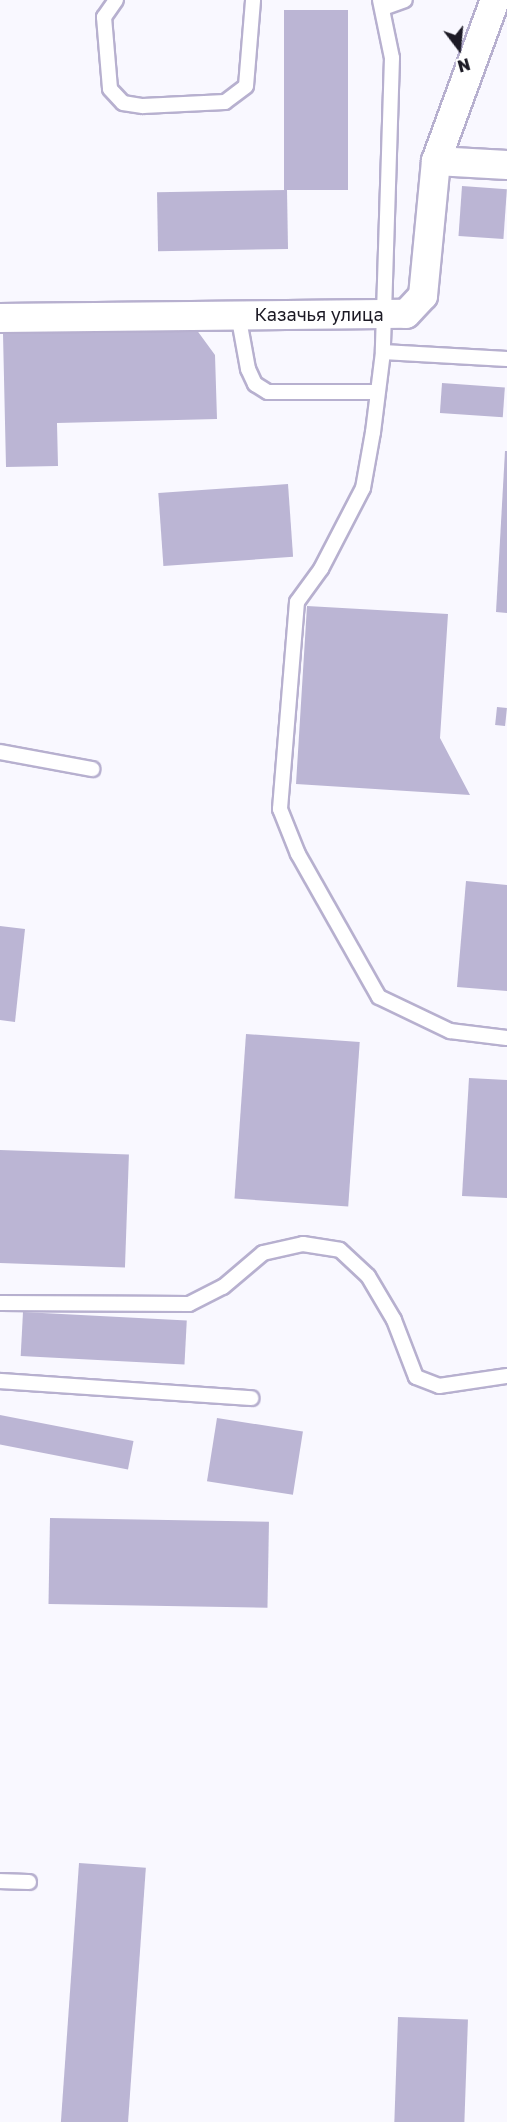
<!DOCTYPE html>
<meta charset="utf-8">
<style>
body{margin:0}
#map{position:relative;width:507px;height:2122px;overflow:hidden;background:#f9f8ff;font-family:"Golos Text",sans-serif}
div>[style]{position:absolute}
.building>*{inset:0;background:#bbb5d4;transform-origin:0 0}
.roads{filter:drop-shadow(2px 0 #b7b0cf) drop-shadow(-2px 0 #b7b0cf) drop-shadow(0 2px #b7b0cf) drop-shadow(0 -2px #b7b0cf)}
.service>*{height:14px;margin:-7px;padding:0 7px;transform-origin:7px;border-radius:7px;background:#fff}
.minor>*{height:28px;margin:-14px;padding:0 14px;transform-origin:14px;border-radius:14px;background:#fff}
span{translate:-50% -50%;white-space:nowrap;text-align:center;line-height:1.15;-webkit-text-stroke:4.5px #fff;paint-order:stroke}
.street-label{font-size:18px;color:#1c1a25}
.north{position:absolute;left:429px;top:18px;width:60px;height:60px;-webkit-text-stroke:4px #fff;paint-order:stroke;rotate:164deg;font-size:16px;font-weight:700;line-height:24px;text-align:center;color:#1c1a25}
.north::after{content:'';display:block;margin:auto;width:21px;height:27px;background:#1c1a25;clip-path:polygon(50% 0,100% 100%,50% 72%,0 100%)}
</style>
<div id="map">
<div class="building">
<div style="left:284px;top:10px;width:64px;height:180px"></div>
<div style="left:462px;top:186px;width:45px;height:50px;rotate:4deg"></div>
<div style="left:287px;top:190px;width:59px;height:130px;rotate:89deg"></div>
<div style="clip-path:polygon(196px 329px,215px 355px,217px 419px,57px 423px,58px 466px,6px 467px,3px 334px)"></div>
<div style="left:442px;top:383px;width:63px;height:30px;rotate:4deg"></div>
<div style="clip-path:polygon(505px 451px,507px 451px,507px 613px,496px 612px)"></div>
<div style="left:288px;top:484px;width:73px;height:130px;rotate:86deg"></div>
<div style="clip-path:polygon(307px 606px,448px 614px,440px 738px,470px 795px,296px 784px)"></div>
<div style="left:497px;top:707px;width:10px;height:18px;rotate:6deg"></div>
<div style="clip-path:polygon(466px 881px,507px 885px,507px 991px,457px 987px)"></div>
<div style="clip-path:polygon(0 926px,25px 929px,15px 1022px,0 1020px)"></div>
<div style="left:246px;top:1034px;width:114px;height:165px;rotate:4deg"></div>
<div style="clip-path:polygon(469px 1078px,507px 1080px,507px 1198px,462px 1196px)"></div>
<div style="left:0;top:1150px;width:129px;height:113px;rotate:2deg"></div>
<div style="left:23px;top:1312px;width:164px;height:44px;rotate:3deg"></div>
<div style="left:0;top:1415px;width:136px;height:29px;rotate:11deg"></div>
<div style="left:217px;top:1418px;width:87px;height:64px;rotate:9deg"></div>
<div style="left:50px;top:1518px;width:219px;height:86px;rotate:1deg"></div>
<div style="left:79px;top:1863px;width:67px;height:260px;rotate:4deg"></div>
<div style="left:398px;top:2017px;width:70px;height:105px;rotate:2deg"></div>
</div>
<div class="roads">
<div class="service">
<div style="left:116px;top:0;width:21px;rotate:125deg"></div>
<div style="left:104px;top:17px;width:72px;rotate:85.2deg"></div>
<div style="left:110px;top:89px;width:19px;rotate:47deg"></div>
<div style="left:123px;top:103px;width:20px;rotate:9deg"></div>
<div style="left:143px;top:106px;width:82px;rotate:-2.8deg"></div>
<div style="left:225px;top:102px;width:26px;rotate:-37deg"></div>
<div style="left:246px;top:86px;width:86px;rotate:-85.3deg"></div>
<div style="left:380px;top:0;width:59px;rotate:78.3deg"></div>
<div style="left:392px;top:58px;width:294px;rotate:91.8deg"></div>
<div style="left:383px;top:352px;width:81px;rotate:97.1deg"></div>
<div style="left:373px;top:432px;width:57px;rotate:100.1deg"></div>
<div style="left:363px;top:488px;width:91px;rotate:117.4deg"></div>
<div style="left:321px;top:569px;width:41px;rotate:126deg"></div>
<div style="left:297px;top:602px;width:208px;rotate:94.7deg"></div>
<div style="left:280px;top:809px;width:48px;rotate:68.2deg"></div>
<div style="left:298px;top:854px;width:164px;rotate:60.5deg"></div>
<div style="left:379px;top:997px;width:79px;rotate:25.6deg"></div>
<div style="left:450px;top:1031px;width:57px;rotate:7deg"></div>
<div style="left:386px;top:7px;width:20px;rotate:-20deg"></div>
<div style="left:238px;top:314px;width:56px;rotate:79.7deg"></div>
<div style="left:248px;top:369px;width:17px;rotate:65deg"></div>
<div style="left:255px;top:384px;width:15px;rotate:32deg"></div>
<div style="left:268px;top:392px;width:109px"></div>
<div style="left:383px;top:352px;width:124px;rotate:3.2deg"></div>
<div style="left:0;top:752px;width:94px;rotate:10.5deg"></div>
<div style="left:0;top:1303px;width:189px;rotate:0.3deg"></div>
<div style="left:189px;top:1304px;width:38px;rotate:-27deg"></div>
<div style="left:223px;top:1287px;width:52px;rotate:-40.4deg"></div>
<div style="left:263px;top:1253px;width:41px;rotate:-12.7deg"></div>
<div style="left:303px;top:1244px;width:37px;rotate:9deg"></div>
<div style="left:340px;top:1250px;width:38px;rotate:43deg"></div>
<div style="left:368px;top:1276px;width:51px;rotate:59.4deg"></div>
<div style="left:394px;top:1320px;width:61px;rotate:68.9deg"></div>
<div style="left:416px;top:1377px;width:25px;rotate:21deg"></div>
<div style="left:439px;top:1386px;width:69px;rotate:-8.4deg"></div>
<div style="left:0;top:1381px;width:252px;rotate:3.9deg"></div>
<div style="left:0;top:1881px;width:29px;rotate:2deg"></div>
</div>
<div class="minor">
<div style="left:436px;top:161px;width:171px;rotate:-69.9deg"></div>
<div style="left:0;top:318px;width:406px;rotate:-0.6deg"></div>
<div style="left:406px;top:314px;width:25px;rotate:-47deg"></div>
<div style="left:423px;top:296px;width:136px;rotate:-84.5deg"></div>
<div style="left:436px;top:161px;width:71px;rotate:3.2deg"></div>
</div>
</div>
<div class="street-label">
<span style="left:319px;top:314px">Казачья улица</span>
</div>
<div class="north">N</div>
</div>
